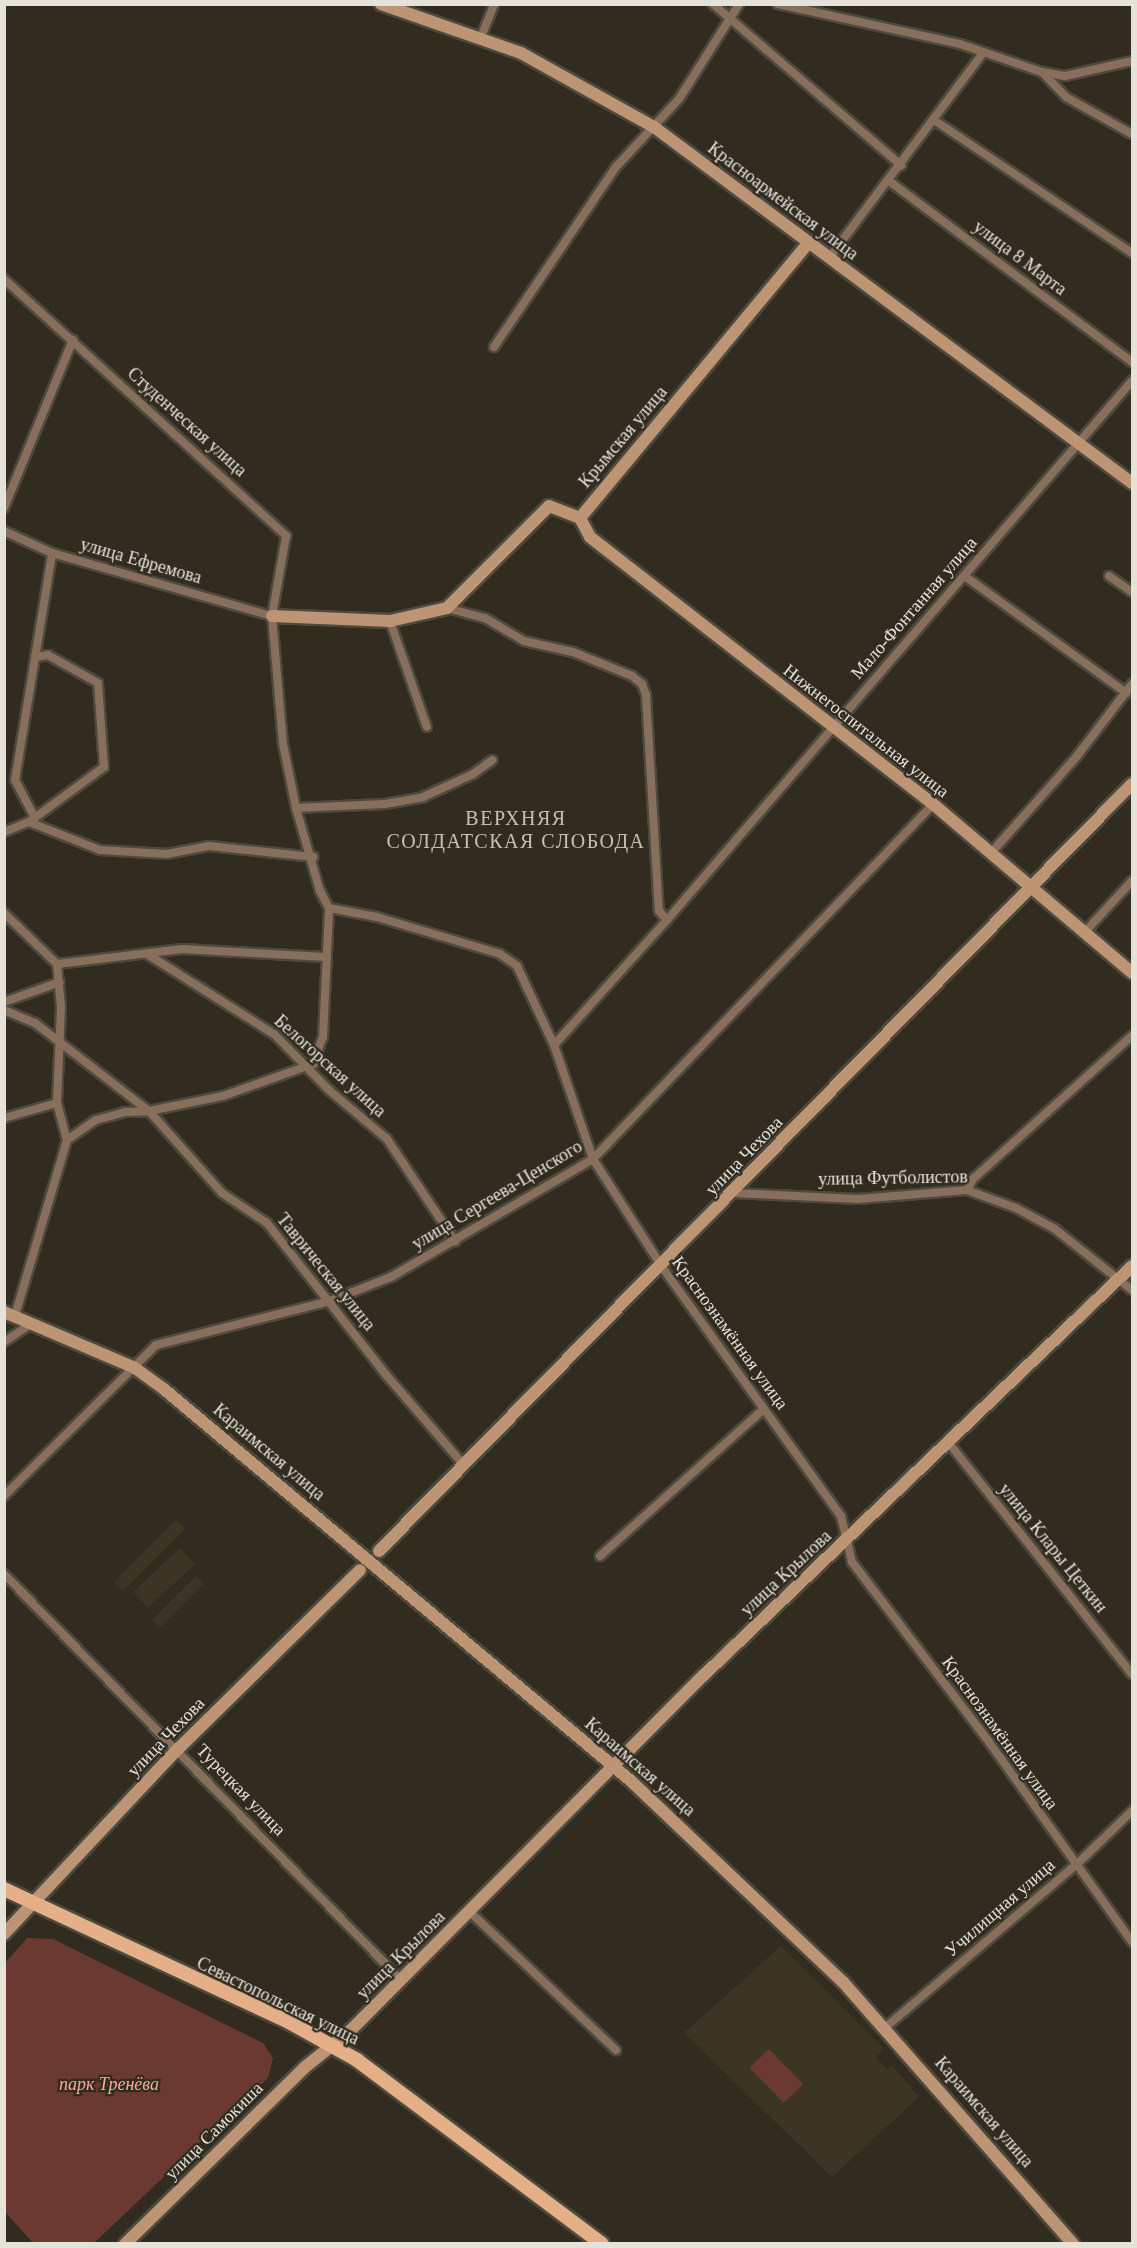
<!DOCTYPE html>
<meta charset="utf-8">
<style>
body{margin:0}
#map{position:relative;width:1137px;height:2248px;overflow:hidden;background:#312c1f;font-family:"Times New Roman",serif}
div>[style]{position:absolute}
.built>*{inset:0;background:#3c3523;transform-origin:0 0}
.green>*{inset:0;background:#6a3a32;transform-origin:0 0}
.roads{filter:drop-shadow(2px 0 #4e493d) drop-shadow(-2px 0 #4e493d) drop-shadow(0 2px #4e493d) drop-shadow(0 -2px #4e493d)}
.street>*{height:8px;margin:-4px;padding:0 4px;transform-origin:4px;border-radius:4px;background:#886f5b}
.secondary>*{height:12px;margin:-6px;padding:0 6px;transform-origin:6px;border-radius:6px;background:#bd9474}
.primary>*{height:14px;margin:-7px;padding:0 7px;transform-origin:7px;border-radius:7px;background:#e5b088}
span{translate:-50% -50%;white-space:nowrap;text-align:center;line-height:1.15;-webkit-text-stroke:4.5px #312c1f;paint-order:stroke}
.street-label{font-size:18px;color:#e5e2da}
.park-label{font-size:18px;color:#fba89a;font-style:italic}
.neighbourhood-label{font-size:20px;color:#c7c0b1;letter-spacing:1.5px}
.frame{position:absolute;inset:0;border:6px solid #e5e2da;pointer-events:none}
</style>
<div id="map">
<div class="built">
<div style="left:176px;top:1520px;width:13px;height:88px;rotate:45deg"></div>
<div style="left:180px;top:1548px;width:22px;height:64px;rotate:47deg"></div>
<div style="left:196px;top:1576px;width:11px;height:63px;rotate:45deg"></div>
<div style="clip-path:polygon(781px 1946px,884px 2049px,876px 2057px,887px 2069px,892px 2065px,919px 2097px,832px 2177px,684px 2033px)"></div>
</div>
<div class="green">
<div style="clip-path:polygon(27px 1938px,53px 1939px,263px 2043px,273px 2058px,268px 2078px,94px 2243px,33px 2243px,5px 2212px,5px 1963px)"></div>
<div style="left:769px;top:2049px;width:49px;height:27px;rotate:46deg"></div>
</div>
<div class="roads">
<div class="street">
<div style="left:713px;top:4px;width:248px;rotate:40.6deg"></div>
<div style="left:778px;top:4px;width:186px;rotate:12.4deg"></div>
<div style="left:960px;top:44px;width:87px;rotate:18.9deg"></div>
<div style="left:1042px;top:72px;width:35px;rotate:46deg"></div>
<div style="left:1066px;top:97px;width:76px;rotate:29.3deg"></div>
<div style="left:481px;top:37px;width:35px;rotate:-68deg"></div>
<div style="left:1042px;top:72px;width:23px;rotate:10deg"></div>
<div style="left:1065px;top:76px;width:69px;rotate:-12.6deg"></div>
<div style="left:934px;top:120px;width:239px;rotate:33.9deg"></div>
<div style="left:889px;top:181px;width:303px;rotate:36.7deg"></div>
<div style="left:829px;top:258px;width:256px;rotate:-53.1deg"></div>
<div style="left:4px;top:279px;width:382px;rotate:42.3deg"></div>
<div style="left:286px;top:536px;width:81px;rotate:99.9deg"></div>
<div style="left:272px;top:616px;width:128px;rotate:85.1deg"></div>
<div style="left:283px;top:744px;width:65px;rotate:78.5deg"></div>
<div style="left:296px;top:808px;width:86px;rotate:73.9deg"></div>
<div style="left:320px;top:891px;width:19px;rotate:62deg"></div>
<div style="left:494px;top:347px;width:217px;rotate:-55.9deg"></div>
<div style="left:616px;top:167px;width:93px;rotate:-47.2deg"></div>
<div style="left:679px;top:99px;width:112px;rotate:-57.7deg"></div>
<div style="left:4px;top:508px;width:182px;rotate:-67.7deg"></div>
<div style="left:4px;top:531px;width:53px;rotate:24.6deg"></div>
<div style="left:52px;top:553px;width:229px;rotate:16deg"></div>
<div style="left:1109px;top:576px;width:28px;rotate:35deg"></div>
<div style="left:966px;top:577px;width:198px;rotate:35.9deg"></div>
<div style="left:447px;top:608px;width:39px;rotate:15deg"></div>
<div style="left:485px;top:618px;width:45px;rotate:30.5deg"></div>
<div style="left:524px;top:641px;width:50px;rotate:12.7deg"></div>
<div style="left:573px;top:652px;width:64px;rotate:22.1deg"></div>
<div style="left:632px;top:676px;width:13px;rotate:39deg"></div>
<div style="left:642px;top:684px;width:12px;rotate:70deg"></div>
<div style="left:646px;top:695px;width:216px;rotate:86.6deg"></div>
<div style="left:659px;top:911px;width:12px;rotate:48deg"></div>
<div style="left:390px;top:621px;width:112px;rotate:70.8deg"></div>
<div style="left:296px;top:808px;width:89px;rotate:-2.6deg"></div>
<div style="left:385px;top:804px;width:39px;rotate:-10deg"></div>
<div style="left:423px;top:797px;width:55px;rotate:-24.7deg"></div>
<div style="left:473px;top:774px;width:24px;rotate:-36deg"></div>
<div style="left:35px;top:818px;width:43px;rotate:-117.8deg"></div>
<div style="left:15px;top:780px;width:230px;rotate:-80.7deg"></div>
<div style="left:29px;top:822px;width:76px;rotate:21.5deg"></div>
<div style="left:100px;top:850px;width:67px;rotate:3.4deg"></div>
<div style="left:167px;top:854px;width:43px;rotate:-10.8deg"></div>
<div style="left:209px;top:846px;width:105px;rotate:6deg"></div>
<div style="left:4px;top:832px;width:27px;rotate:-22deg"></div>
<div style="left:29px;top:822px;width:93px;rotate:-36.3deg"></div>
<div style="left:104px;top:767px;width:84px;rotate:-94.1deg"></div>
<div style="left:98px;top:683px;width:57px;rotate:-150.8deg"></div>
<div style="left:48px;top:655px;width:13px;rotate:171deg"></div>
<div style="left:991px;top:853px;width:130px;rotate:-48.4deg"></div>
<div style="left:1077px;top:756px;width:91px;rotate:-52.6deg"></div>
<div style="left:329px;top:908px;width:49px;rotate:10.6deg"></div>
<div style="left:377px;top:917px;width:128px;rotate:16.7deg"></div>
<div style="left:500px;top:954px;width:21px;rotate:35deg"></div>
<div style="left:517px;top:966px;width:87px;rotate:64.9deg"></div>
<div style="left:554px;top:1045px;width:120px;rotate:71.1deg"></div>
<div style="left:593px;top:1159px;width:128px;rotate:57.4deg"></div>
<div style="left:662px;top:1267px;width:307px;rotate:54.3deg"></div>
<div style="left:841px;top:1516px;width:47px;rotate:76.6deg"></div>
<div style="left:852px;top:1562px;width:226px;rotate:52.7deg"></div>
<div style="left:989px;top:1742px;width:246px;rotate:54.4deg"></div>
<div style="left:4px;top:913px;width:74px;rotate:43.9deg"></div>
<div style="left:57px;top:964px;width:43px;rotate:84.7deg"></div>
<div style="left:61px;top:1007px;width:96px;rotate:92.4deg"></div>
<div style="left:57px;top:1103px;width:38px;rotate:75deg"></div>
<div style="left:67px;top:1140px;width:184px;rotate:106.5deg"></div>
<div style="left:1084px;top:933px;width:71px;rotate:-47.3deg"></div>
<div style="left:147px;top:954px;width:151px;rotate:32.3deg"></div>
<div style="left:275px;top:1035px;width:78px;rotate:45.5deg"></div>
<div style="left:330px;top:1091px;width:75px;rotate:40.1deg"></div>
<div style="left:387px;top:1139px;width:123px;rotate:56.3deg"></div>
<div style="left:57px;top:964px;width:126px;rotate:-6.8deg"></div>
<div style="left:182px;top:949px;width:143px;rotate:3.2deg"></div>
<div style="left:4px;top:1002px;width:59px;rotate:-19.7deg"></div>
<div style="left:4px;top:1010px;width:34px;rotate:23deg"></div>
<div style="left:35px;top:1023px;width:144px;rotate:37.7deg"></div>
<div style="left:149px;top:1111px;width:110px;rotate:48.3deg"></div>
<div style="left:222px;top:1193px;width:54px;rotate:33.7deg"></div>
<div style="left:267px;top:1223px;width:194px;rotate:51.9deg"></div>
<div style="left:387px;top:1376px;width:116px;rotate:49.2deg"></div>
<div style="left:554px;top:1045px;width:169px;rotate:-47.9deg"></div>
<div style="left:667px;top:920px;width:712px;rotate:-49.22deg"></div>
<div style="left:4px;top:1118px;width:55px;rotate:-15.8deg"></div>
<div style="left:67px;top:1140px;width:35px;rotate:-35deg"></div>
<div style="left:96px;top:1120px;width:30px;rotate:-15deg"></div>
<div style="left:125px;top:1112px;width:24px;rotate:-2deg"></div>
<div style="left:149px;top:1111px;width:76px;rotate:-11.5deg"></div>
<div style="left:223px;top:1096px;width:96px;rotate:-19.6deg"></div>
<div style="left:313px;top:1064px;width:29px;rotate:-70deg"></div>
<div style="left:323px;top:1037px;width:129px;rotate:-87.3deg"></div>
<div style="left:967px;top:1190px;width:13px;rotate:-61deg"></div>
<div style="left:973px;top:1179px;width:214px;rotate:-42deg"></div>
<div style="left:734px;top:1193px;width:124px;rotate:2.8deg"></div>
<div style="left:858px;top:1199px;width:109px;rotate:-4.7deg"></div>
<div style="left:967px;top:1190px;width:52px;rotate:20.2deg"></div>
<div style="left:1016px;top:1208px;width:44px;rotate:28.3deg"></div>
<div style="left:1055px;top:1229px;width:98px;rotate:38.4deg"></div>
<div style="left:4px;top:1342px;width:34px;rotate:-34deg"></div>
<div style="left:948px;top:1442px;width:296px;rotate:51.6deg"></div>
<div style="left:4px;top:1496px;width:214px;rotate:-44.8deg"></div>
<div style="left:156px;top:1345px;width:179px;rotate:-14.2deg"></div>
<div style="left:330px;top:1301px;width:66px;rotate:-21.5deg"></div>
<div style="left:391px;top:1277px;width:234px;rotate:-30.3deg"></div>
<div style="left:593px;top:1159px;width:492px;rotate:-46.2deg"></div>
<div style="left:600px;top:1556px;width:220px;rotate:-41.9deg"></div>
<div style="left:4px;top:1574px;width:568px;rotate:45.64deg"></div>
<div style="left:470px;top:1912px;width:201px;rotate:43.4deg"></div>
<div style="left:886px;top:2027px;width:250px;rotate:-40.5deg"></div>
<div style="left:1076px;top:1865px;width:78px;rotate:-44deg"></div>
</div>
<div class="secondary">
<div style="left:381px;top:4px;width:148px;rotate:19.3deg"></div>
<div style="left:521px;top:53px;width:152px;rotate:29.1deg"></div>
<div style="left:654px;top:127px;width:596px;rotate:36.68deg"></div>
<div style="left:580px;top:518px;width:21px;rotate:62deg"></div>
<div style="left:590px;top:537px;width:435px;rotate:37.9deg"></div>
<div style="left:933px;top:804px;width:261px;rotate:40.3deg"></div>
<div style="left:580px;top:518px;width:357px;rotate:-50.3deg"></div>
<div style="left:272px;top:616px;width:118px;rotate:2.4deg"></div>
<div style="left:390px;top:621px;width:58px;rotate:-12.8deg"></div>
<div style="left:447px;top:608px;width:144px;rotate:-45deg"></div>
<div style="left:549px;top:506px;width:33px;rotate:21deg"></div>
<div style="left:4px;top:1312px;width:142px;rotate:23.1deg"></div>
<div style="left:135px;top:1368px;width:37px;rotate:36deg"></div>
<div style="left:165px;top:1390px;width:608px;rotate:40deg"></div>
<div style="left:631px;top:1781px;width:292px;rotate:43.5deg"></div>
<div style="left:843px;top:1982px;width:349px;rotate:48.7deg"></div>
<div style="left:379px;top:1551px;width:1075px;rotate:-45.53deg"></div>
<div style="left:4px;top:1934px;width:254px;rotate:-46.8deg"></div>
<div style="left:178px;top:1749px;width:255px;rotate:-44.5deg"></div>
<div style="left:125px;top:2244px;width:251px;rotate:-44.5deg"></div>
<div style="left:304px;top:2068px;width:60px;rotate:-39deg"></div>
<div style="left:351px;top:2030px;width:499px;rotate:-45.2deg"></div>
<div style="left:703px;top:1676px;width:593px;rotate:-43.7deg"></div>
</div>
<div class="primary">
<div style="left:4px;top:1889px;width:315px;rotate:25deg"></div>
<div style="left:289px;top:2022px;width:78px;rotate:29.2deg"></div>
<div style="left:357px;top:2060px;width:306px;rotate:36.9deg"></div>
</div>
</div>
<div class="street-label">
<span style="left:783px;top:201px;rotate:37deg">Красноармейская улица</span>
<span style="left:1020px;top:258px;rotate:37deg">улица 8 Марта</span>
<span style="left:187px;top:422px;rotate:42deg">Студенческая улица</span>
<span style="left:623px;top:437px;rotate:-50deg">Крымская улица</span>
<span style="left:141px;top:561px;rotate:16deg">улица Ефремова</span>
<span style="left:914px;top:608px;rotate:-49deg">Мало-Фонтанная улица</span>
<span style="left:866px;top:731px;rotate:38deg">Нижнегоспитальная улица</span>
<span style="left:330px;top:1066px;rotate:42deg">Белогорская улица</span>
<span style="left:744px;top:1156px;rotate:-46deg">улица Чехова</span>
<span style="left:893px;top:1178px;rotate:-1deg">улица Футболистов</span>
<span style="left:497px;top:1195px;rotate:-31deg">улица Сергеева-Ценского</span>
<span style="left:326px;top:1272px;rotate:51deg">Таврическая улица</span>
<span style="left:730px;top:1333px;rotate:54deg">Краснознамённая улица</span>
<span style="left:269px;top:1452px;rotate:40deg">Караимская улица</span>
<span style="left:1053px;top:1548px;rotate:51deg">улица Клары Цеткин</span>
<span style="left:786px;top:1573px;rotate:-43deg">улица Крылова</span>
<span style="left:1000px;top:1733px;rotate:54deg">Краснознамённая улица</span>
<span style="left:166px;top:1737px;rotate:-46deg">улица Чехова</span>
<span style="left:640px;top:1767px;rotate:41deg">Караимская улица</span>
<span style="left:241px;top:1790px;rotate:46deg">Турецкая улица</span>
<span style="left:1000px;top:1908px;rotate:-41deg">Училищная улица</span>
<span style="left:401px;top:1955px;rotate:-45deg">улица Крылова</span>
<span style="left:278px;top:2001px;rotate:26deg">Севастопольская улица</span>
<span style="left:984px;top:2112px;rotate:49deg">Караимская улица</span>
<span style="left:214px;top:2131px;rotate:-45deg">улица Самокиша</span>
</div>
<div class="park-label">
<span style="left:109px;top:2084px">парк Тренёва</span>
</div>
<div class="neighbourhood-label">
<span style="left:516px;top:830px">ВЕРХНЯЯ<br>СОЛДАТСКАЯ СЛОБОДА</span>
</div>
<div class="frame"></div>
</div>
